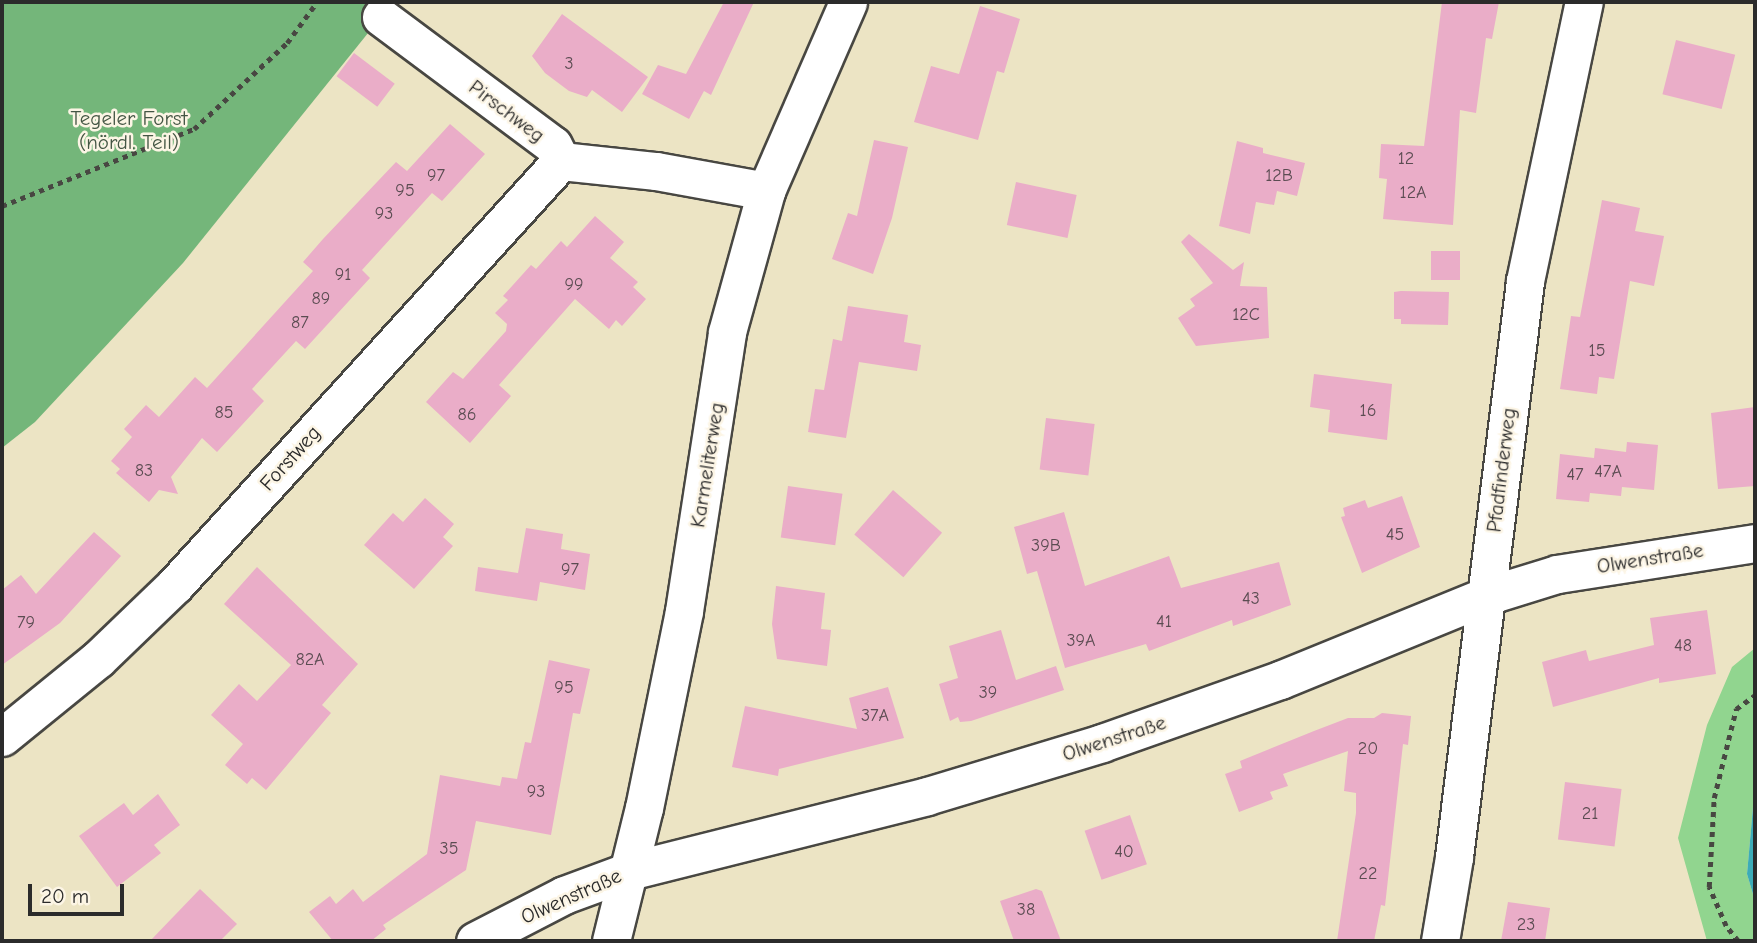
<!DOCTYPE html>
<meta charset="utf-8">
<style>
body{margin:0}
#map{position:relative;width:1757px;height:943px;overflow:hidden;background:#ece4c4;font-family:"Comic Neue",sans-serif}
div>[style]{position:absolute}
.green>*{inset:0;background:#91d58f}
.forest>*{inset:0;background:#74b67a}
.water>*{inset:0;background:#3cacb8}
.building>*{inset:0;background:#eaadc8;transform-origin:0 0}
.path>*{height:4.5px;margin-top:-2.25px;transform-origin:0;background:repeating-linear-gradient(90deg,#484742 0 5px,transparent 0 10px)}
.roads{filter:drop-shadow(2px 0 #484742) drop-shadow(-2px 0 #484742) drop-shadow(0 2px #484742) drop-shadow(0 -2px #484742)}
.minor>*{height:37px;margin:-18.5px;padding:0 18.5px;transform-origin:18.5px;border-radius:18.5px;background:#fff}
span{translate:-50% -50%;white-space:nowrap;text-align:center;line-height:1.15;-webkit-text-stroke:5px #fcf5e5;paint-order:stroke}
.number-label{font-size:18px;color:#5b4c52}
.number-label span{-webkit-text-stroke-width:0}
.street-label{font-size:21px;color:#2b2b2b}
.park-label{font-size:21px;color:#445644}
.frame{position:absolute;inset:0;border:4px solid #2b2b2b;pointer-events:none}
.scale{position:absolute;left:28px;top:884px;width:96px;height:32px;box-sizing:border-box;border:4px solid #2b2b2b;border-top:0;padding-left:9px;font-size:21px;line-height:24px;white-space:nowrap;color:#2b2b2b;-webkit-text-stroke:5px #fcf5e5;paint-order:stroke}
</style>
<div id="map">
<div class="green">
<div style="clip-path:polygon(1755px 648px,1755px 785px,1747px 874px,1755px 901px,1755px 941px,1707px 941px,1678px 838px,1707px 725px,1732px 667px)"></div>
</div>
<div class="forest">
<div style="clip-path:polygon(2px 2px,393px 2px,183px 263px,35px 422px,2px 448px)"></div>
</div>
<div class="water">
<div style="clip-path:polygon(1755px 785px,1755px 901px,1747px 874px)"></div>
</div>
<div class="building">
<div style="clip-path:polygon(724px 2px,754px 2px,711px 95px,704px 91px,689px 119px,642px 94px,658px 65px,686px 74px)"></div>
<div style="clip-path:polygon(1442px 2px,1499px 2px,1492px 39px,1486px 38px,1476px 113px,1460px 110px,1453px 225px,1383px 219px,1387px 179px,1379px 178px,1381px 144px,1424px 146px)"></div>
<div style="clip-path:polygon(980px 6px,1020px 19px,1004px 73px,997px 71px,978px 140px,914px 122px,931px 66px,959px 74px)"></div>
<div style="clip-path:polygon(562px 14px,648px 77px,622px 112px,592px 90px,587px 97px,569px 91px,545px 73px,532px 56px)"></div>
<div style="left:1676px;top:40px;width:61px;height:56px;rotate:14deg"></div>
<div style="left:354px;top:53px;width:51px;height:29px;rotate:37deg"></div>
<div style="clip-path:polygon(450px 124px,485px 154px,442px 201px,432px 193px,362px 270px,370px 278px,326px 326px,305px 349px,296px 341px,252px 389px,264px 401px,217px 452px,202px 438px,171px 477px,178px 494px,159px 490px,149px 502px,116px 473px,120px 469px,111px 461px,132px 437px,124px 429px,146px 405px,159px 417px,195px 377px,207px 388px,313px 271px,303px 262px,323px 239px,396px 162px,407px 171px)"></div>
<div style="clip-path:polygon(874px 140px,908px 147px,892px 218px,873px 274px,832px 259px,848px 213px,857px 216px)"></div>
<div style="clip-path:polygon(1237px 141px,1263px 148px,1263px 153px,1305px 163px,1297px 196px,1277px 191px,1274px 205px,1256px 202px,1250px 234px,1219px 226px)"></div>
<div style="left:1016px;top:182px;width:62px;height:44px;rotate:12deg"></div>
<div style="clip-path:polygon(1602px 200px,1640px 208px,1635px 231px,1664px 236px,1654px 286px,1630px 281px,1614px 379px,1599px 377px,1597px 394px,1560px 389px,1571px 316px,1580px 317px)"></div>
<div style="clip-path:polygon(595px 216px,624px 242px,610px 258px,638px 282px,633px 287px,646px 299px,622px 326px,616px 320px,609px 329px,575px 299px,499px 385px,511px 396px,470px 443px,426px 402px,453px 372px,463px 379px,506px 331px,507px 324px,495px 313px,508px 300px,503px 296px,531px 265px,536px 269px,561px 241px,567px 247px)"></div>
<div style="clip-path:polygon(1189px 234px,1233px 270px,1244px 262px,1240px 286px,1267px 287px,1269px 338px,1196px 346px,1178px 318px,1195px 306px,1190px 299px,1213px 283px,1181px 242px)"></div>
<div style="left:1431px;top:251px;width:29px;height:29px"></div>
<div style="clip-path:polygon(1401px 291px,1449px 292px,1448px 325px,1401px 324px,1401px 319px,1394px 319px,1394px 292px)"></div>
<div style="clip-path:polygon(848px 306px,908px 315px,904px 342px,921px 345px,917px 371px,859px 362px,846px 438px,808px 432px,815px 389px,824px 390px,833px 339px,842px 341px)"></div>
<div style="clip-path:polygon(1314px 374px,1392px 384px,1387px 440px,1328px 432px,1330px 410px,1310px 407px)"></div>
<div style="clip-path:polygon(1755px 407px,1755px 486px,1718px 489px,1711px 413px)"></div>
<div style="left:1046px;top:418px;width:49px;height:52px;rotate:7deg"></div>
<div style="clip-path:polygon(1627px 442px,1658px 445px,1654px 490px,1622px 487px,1621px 496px,1590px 493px,1589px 502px,1556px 499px,1560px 454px,1594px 458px,1595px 448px,1626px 452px)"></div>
<div style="left:788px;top:486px;width:55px;height:52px;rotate:8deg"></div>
<div style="left:893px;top:490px;width:65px;height:59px;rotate:41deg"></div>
<div style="clip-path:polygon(1402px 496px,1420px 547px,1362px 573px,1341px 517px,1345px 516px,1343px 508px,1365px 500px,1368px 508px)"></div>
<div style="clip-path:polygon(425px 498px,454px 524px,443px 537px,453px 546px,414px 589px,364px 545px,393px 513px,403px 522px)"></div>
<div style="clip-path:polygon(1064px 512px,1085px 586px,1169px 556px,1181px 588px,1279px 562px,1291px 605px,1233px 626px,1232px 620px,1149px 651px,1146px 644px,1065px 668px,1037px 571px,1027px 574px,1014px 527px)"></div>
<div style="clip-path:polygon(526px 528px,563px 534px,561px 549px,590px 554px,585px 590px,540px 582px,537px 601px,475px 591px,478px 567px,518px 573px)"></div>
<div style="clip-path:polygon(94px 532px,121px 556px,60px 623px,2px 665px,2px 590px,21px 575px,36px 594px)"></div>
<div style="clip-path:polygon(257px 567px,358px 664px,322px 705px,331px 713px,266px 790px,252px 778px,247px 784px,225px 765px,243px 744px,211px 715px,239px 684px,257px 701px,291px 665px,224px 604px)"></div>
<div style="clip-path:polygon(776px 586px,825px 593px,821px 629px,831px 630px,827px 666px,777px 659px,772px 624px)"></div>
<div style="clip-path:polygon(1707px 610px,1716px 674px,1659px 683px,1659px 678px,1553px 707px,1542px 662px,1586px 650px,1589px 661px,1654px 645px,1650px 618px)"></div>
<div style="clip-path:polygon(1001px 630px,1016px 680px,1056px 666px,1064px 690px,971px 721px,960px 722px,958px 717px,950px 721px,939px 684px,958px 678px,949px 646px)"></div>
<div style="clip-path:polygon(549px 660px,590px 669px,580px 714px,573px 713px,551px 835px,476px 821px,466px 870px,383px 925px,386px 929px,371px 941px,333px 941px,309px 912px,330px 896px,336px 904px,353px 889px,363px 902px,427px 854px,440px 775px,500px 786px,502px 777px,517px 779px,525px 742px,531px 743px)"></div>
<div style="clip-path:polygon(888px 687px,904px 738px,779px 769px,778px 776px,732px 767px,745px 706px,857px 729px,849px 698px)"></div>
<div style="clip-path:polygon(1382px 713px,1411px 716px,1408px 745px,1403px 744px,1385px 906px,1381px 905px,1374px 941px,1337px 941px,1356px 813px,1356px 793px,1344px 791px,1348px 751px,1283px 774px,1288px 786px,1270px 792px,1273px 799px,1239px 812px,1225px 774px,1242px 768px,1240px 761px,1314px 731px,1348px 718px,1374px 718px)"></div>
<div style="left:1565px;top:782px;width:57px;height:58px;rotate:7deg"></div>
<div style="clip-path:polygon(158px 794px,180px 825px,154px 845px,161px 853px,117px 887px,79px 836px,124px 803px,133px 815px)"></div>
<div style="left:1130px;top:815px;width:52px;height:48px;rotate:71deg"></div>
<div style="clip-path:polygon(200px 889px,237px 924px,220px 941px,150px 941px)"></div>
<div style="clip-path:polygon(1036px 889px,1042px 891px,1061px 941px,1014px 941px,1000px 901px)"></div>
<div style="clip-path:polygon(1508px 902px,1550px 908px,1545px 941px,1501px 941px)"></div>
</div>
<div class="path">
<div style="left:2px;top:206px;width:207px;rotate:-21.9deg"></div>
<div style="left:194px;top:129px;width:127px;rotate:-42.8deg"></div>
<div style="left:287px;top:43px;width:51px;rotate:-53.8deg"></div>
<div style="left:1738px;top:941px;width:19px;rotate:-129deg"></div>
<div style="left:1726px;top:926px;width:43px;rotate:-113.6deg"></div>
<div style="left:1709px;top:887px;width:89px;rotate:-86.8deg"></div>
<div style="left:1714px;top:798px;width:92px;rotate:-76.1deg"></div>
<div style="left:1736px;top:709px;width:24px;rotate:-36deg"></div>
</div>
<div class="roads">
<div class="minor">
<div style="left:381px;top:17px;width:214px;rotate:36.7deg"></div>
<div style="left:553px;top:145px;width:18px;rotate:63deg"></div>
<div style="left:561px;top:161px;width:96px;rotate:6deg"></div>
<div style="left:656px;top:171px;width:112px;rotate:10.3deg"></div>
<div style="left:2px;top:737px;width:124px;rotate:-39.1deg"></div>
<div style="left:98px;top:659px;width:107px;rotate:-43.9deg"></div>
<div style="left:175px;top:585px;width:573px;rotate:-47.69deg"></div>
<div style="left:475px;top:941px;width:100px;rotate:-27.3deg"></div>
<div style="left:564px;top:895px;width:69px;rotate:-20.3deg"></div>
<div style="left:629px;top:871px;width:307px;rotate:-14.1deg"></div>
<div style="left:927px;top:796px;width:183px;rotate:-16.8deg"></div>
<div style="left:1102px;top:743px;width:189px;rotate:-19.5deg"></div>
<div style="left:1280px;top:680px;width:222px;rotate:-22.2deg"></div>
<div style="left:1486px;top:596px;width:74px;rotate:-17.2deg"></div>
<div style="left:1557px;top:574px;width:200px;rotate:-8.9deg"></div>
<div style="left:611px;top:941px;width:137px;rotate:-76.1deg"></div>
<div style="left:644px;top:808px;width:201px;rotate:-78.5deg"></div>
<div style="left:684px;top:611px;width:282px;rotate:-81.2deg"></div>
<div style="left:727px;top:332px;width:146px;rotate:-74.5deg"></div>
<div style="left:766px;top:191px;width:206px;rotate:-66.5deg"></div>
<div style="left:1440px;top:941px;width:85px;rotate:-80.5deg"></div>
<div style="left:1454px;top:857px;width:580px;rotate:-82.97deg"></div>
<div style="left:1525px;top:281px;width:285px;rotate:-78.1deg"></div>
</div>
</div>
<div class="number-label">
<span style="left:569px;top:64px">3</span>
<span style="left:1406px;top:159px">12</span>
<span style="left:436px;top:176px">97</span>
<span style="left:1279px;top:176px">12B</span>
<span style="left:405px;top:191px">95</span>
<span style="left:1413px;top:193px">12A</span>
<span style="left:384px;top:214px">93</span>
<span style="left:343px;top:275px">91</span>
<span style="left:574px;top:285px">99</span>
<span style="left:321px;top:299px">89</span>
<span style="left:1246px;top:315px">12C</span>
<span style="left:300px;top:323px">87</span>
<span style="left:1597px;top:351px">15</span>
<span style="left:1368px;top:411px">16</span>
<span style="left:224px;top:413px">85</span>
<span style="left:467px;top:415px">86</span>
<span style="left:144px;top:471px">83</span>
<span style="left:1608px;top:472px">47A</span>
<span style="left:1575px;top:475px">47</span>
<span style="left:1395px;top:535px">45</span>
<span style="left:1046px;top:546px">39B</span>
<span style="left:570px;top:570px">97</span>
<span style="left:1251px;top:599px">43</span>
<span style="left:1164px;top:622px">41</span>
<span style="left:26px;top:623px">79</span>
<span style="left:1081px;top:641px">39A</span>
<span style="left:1683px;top:646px">48</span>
<span style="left:310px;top:660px">82A</span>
<span style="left:564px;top:688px">95</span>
<span style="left:988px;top:693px">39</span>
<span style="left:875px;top:716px">37A</span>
<span style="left:1368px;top:749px">20</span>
<span style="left:536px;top:792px">93</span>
<span style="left:1590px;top:814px">21</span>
<span style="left:449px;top:849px">35</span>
<span style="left:1124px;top:852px">40</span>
<span style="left:1368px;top:874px">22</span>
<span style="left:1026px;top:910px">38</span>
<span style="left:1526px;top:925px">23</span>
</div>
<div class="street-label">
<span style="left:507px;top:111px;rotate:37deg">Pirschweg</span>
<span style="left:290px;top:458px;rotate:-48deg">Forstweg</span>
<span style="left:707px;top:465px;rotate:-81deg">Karmeliterweg</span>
<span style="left:1501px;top:470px;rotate:-83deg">Pfadfinderweg</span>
<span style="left:1650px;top:558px;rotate:-9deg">Olwenstraße</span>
<span style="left:1114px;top:738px;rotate:-18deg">Olwenstraße</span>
<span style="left:571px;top:896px;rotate:-24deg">Olwenstraße</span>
</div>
<div class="park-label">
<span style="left:129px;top:130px">Tegeler Forst<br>(nördl. Teil)</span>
</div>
<div class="frame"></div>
<div class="scale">20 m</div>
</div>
